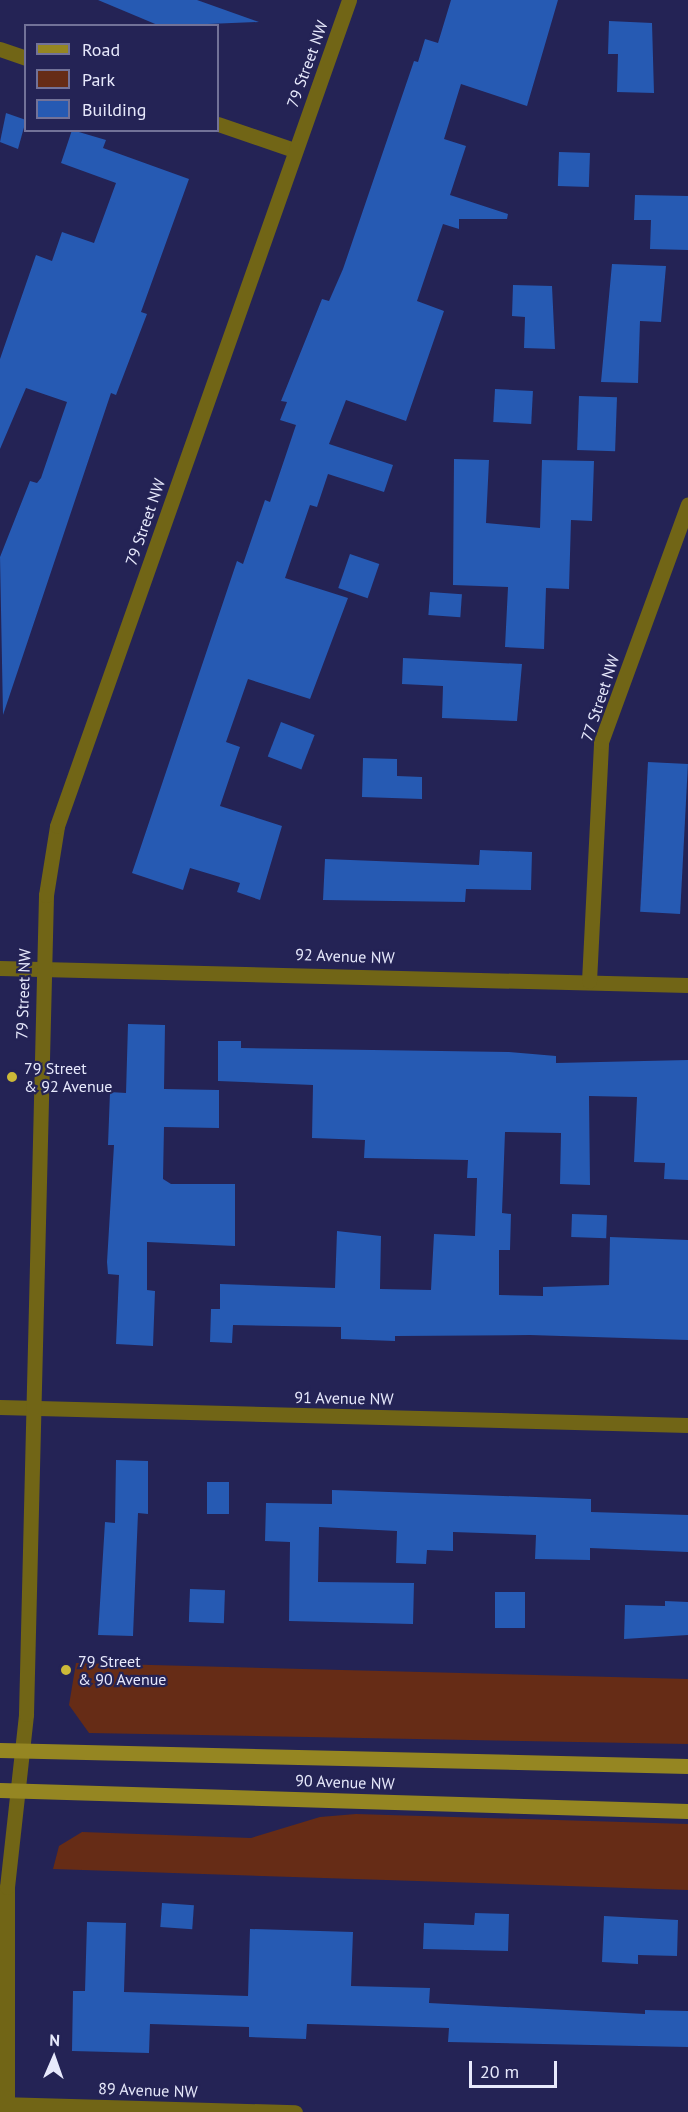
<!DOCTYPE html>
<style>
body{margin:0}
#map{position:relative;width:688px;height:2112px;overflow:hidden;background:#242355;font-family:"PT Sans",sans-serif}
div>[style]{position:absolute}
.green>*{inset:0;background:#662c16}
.building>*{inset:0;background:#265ab3;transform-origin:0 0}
.minor>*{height:15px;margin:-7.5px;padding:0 7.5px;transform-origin:7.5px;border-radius:7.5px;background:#716516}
.tertiary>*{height:15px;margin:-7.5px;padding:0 7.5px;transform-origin:7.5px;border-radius:7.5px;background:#716516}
.secondary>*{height:15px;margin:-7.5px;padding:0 7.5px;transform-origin:7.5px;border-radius:7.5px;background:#958622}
.dots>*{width:16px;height:16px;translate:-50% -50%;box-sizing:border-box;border:3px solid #242355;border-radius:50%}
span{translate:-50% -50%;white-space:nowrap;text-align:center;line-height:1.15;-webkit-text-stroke:4.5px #242355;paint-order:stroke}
.street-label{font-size:16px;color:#e7e9fc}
.poi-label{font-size:16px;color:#e7e9fc}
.left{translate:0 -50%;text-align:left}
.legend{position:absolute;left:24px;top:24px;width:195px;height:108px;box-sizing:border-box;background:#242355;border:2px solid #727298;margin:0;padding:8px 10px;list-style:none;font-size:18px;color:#e7e9fc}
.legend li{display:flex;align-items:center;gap:12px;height:30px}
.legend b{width:30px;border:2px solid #727298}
.north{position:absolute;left:24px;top:2028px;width:60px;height:60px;-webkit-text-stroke:4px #242355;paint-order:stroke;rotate:2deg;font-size:16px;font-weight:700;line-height:24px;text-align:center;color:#e7e9fc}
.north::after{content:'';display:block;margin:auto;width:21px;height:27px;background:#e7e9fc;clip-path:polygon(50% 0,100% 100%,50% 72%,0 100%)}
.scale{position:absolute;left:469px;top:2061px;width:88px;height:27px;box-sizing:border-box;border:3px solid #e7e9fc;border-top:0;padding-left:8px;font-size:18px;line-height:21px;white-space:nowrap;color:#e7e9fc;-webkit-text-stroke:4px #242355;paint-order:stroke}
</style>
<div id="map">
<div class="green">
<div style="clip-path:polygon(76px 1663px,688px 1679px,688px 1744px,89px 1733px,69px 1705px)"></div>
<div style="clip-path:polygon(356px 1814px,688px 1824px,688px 1890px,53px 1869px,59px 1846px,82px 1832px,251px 1838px,320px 1817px)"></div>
</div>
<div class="building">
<div style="clip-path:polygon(98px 0,197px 0,259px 22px,160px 26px)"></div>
<div style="clip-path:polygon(451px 0,558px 0,527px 106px,461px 84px,444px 139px,466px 146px,450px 195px,508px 214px,507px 219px,459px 219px,459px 229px,443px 224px,417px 301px,444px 311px,406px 421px,346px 400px,329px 444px,393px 465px,384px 492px,328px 474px,317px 507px,310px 505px,285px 578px,348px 598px,310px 699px,248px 679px,226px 742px,240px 747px,220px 806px,282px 826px,260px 900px,237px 892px,240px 883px,190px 868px,183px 890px,132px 873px,237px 561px,243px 564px,265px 500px,270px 502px,296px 425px,280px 420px,287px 402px,281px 401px,322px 299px,329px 301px,343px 269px,414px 61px,418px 62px,425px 39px,438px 43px)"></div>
<div style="clip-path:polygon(609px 21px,652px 23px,654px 93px,617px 92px,618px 54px,608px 54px)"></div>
<div style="clip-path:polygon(6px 113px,26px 120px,18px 149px,0 142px)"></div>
<div style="clip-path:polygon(72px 130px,106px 140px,103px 148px,189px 179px,141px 312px,147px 314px,116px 395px,111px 393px,3px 715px,0 557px,30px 481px,37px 483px,41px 478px,67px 402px,26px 388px,0 449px,0 359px,36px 255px,52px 261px,62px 232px,94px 243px,116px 183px,61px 163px)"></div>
<div style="left:559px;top:152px;width:31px;height:34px;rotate:2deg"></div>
<div style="clip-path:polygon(635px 195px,688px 196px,688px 250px,650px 249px,651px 220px,634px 220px)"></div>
<div style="clip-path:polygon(612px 264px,666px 266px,661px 322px,640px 321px,638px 383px,601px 382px)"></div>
<div style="clip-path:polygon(513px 285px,552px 286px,555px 349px,524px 348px,525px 317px,512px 316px)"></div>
<div style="left:495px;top:389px;width:38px;height:33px;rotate:3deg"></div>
<div style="left:579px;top:396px;width:38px;height:54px;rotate:2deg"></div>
<div style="clip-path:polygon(454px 459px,489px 460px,486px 523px,540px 528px,542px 460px,594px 461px,592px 521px,571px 520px,569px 589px,546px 588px,544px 649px,505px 647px,508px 587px,453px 585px)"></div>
<div style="left:350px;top:554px;width:31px;height:36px;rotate:19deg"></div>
<div style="left:430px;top:592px;width:32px;height:23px;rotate:4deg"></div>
<div style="clip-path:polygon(403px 658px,522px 664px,517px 721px,442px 718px,443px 686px,402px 684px)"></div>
<div style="left:281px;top:722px;width:36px;height:37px;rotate:21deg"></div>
<div style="clip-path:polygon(363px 758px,397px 759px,397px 776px,422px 777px,422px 799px,362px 797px)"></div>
<div style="left:648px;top:762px;width:40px;height:150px;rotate:3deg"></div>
<div style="clip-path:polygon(480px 850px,532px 852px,531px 890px,466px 889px,465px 902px,323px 900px,325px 859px,479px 865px)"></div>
<div style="clip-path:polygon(128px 1024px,165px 1025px,164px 1089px,219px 1090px,219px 1128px,164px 1127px,163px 1179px,171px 1184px,235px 1184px,235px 1246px,147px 1242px,147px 1290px,155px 1291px,153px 1346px,116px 1344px,119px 1275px,108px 1274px,107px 1262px,114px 1145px,108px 1145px,110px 1092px,126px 1093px)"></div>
<div style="clip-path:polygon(218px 1041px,241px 1041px,241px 1048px,509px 1052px,556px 1056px,556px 1063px,688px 1060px,688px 1180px,664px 1179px,665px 1163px,634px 1162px,637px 1097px,589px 1096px,590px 1185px,560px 1184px,561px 1133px,505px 1132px,502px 1213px,511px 1214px,510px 1250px,499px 1250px,499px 1295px,543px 1296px,543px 1287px,609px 1285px,610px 1237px,688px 1240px,688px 1340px,530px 1335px,395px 1336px,395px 1341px,341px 1339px,341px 1327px,233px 1325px,232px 1343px,210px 1342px,211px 1309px,220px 1309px,220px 1284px,335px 1288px,337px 1231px,381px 1236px,380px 1289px,431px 1290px,434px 1234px,475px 1236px,477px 1178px,467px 1178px,468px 1160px,364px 1158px,365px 1140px,312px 1138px,313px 1085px,218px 1081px)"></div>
<div style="left:572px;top:1214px;width:35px;height:23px;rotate:2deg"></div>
<div style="clip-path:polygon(116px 1460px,148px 1461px,148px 1514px,138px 1513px,133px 1636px,98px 1635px,105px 1522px,115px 1523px)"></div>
<div style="left:207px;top:1482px;width:22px;height:32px"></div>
<div style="clip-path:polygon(332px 1490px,591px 1499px,591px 1512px,688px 1515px,688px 1552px,590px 1548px,590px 1560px,535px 1559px,536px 1535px,453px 1532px,453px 1551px,427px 1550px,426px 1564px,396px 1563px,397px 1531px,319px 1527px,318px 1582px,414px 1583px,413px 1624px,289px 1621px,290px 1542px,265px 1541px,266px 1503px,332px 1504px)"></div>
<div style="left:190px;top:1589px;width:35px;height:33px;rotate:2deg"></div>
<div style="left:495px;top:1592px;width:30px;height:36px"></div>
<div style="clip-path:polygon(665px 1601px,688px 1602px,688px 1635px,624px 1639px,625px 1605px,665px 1606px)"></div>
<div style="left:162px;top:1903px;width:32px;height:24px;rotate:4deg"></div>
<div style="clip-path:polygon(475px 1913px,509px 1914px,508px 1951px,423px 1949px,424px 1923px,474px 1925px)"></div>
<div style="clip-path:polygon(604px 1916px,678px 1920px,677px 1956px,638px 1955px,638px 1964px,602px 1962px)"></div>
<div style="clip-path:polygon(87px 1922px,126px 1923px,124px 1992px,248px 1996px,250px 1929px,353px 1932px,351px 1986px,430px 1988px,429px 2003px,645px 2014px,645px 2010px,688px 2011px,688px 2047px,448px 2042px,449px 2028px,307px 2024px,306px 2039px,249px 2037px,249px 2027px,150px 2024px,149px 2053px,72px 2051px,73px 1991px,85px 1991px)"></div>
</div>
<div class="minor">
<div style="left:0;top:49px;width:28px;rotate:19deg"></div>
<div style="left:218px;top:124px;width:80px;rotate:18.9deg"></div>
<div style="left:0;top:968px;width:688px;rotate:1.42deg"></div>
<div style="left:589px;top:981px;width:239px;rotate:-87.1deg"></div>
<div style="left:601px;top:742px;width:253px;rotate:-69.9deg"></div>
<div style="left:0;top:1407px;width:688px;rotate:1.5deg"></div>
<div style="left:0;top:2104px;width:295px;rotate:1.6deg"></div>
</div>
<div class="tertiary">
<div style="left:7px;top:2112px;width:225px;rotate:-90deg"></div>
<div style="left:7px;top:1887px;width:174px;rotate:-83.7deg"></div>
<div style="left:26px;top:1714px;width:819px;rotate:-88.6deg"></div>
<div style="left:46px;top:895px;width:70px;rotate:-80.9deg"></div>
<div style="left:57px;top:826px;width:876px;rotate:-70.53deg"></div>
</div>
<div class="secondary">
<div style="left:0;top:1750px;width:688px;rotate:1.33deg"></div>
<div style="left:0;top:1790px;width:688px;rotate:1.75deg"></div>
</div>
<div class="dots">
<div style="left:12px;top:1077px;background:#ccb938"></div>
<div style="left:66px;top:1670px;background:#ccb938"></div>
</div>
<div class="street-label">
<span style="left:307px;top:64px;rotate:-70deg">79 Street NW</span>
<span style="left:145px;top:522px;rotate:-71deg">79 Street NW</span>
<span style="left:600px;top:698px;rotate:-72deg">77 Street NW</span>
<span style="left:345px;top:956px;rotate:2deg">92 Avenue NW</span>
<span style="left:23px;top:994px;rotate:-88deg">79 Street NW</span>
<span style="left:344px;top:1398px;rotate:1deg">91 Avenue NW</span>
<span style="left:345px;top:1782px;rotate:2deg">90 Avenue NW</span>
<span style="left:148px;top:2090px;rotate:2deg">89 Avenue NW</span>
</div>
<div class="poi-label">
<span class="left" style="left:24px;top:1077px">79 Street<br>&amp; 92 Avenue</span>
<span class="left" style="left:78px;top:1670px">79 Street<br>&amp; 90 Avenue</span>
</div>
<ul class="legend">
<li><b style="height:8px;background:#958622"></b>Road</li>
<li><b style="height:16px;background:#662c16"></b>Park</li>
<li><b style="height:16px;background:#265ab3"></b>Building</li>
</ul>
<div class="north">N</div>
<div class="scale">20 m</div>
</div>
